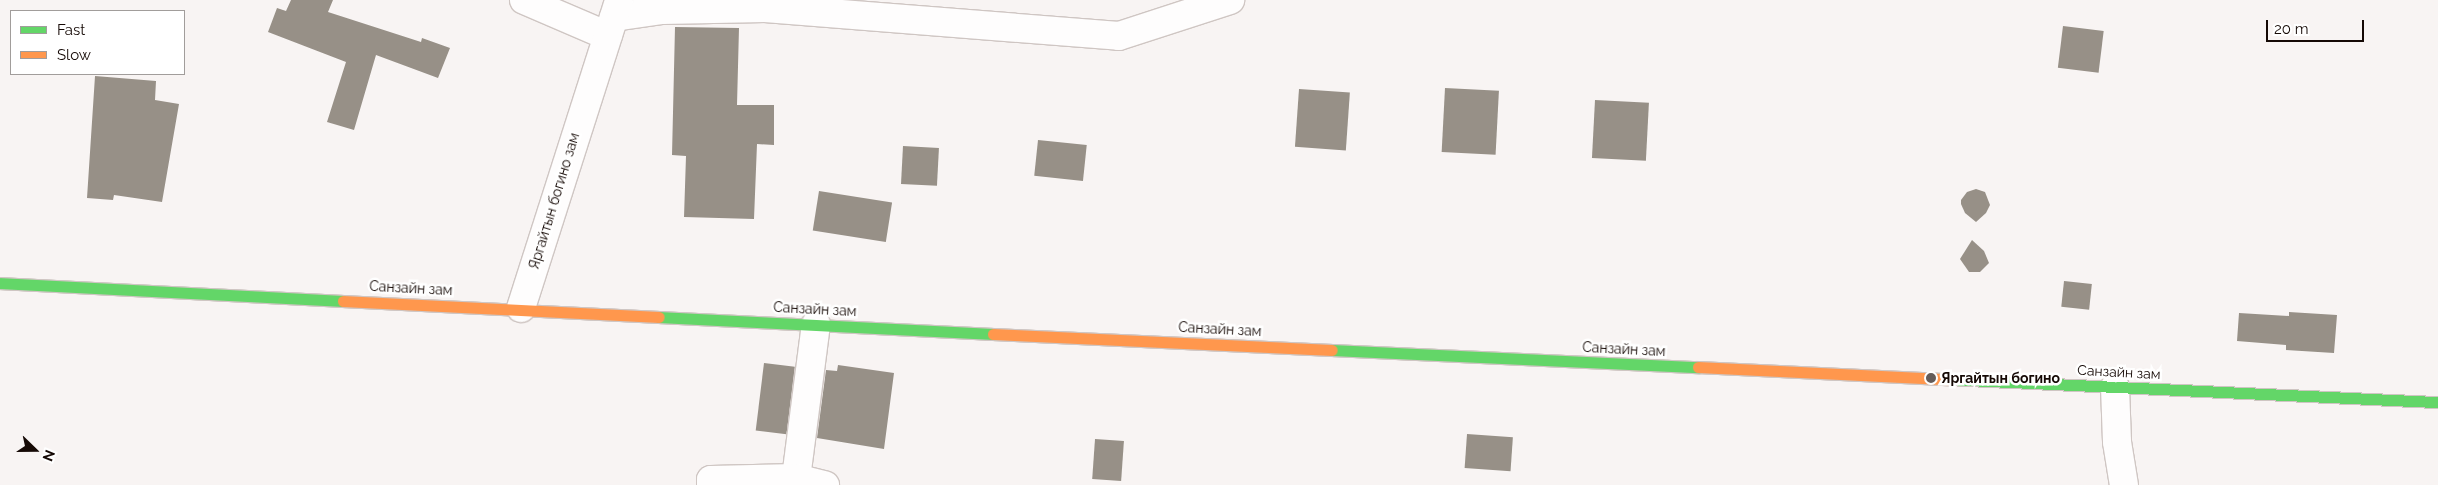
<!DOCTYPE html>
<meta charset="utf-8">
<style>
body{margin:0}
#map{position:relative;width:2438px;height:485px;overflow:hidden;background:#f8f4f3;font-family:Raleway,sans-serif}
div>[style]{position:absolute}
.building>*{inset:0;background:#979087;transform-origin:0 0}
.roads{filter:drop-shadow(1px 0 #cfc6c3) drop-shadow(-1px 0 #cfc6c3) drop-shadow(0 1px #cfc6c3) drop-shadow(0 -1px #cfc6c3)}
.street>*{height:28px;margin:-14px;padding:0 14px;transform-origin:14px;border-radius:14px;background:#fefdfd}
.fast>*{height:11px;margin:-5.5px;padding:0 5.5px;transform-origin:5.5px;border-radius:5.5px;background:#63d668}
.slow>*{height:11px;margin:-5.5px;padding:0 5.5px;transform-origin:5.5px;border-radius:5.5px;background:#ff974d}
.dots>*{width:14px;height:14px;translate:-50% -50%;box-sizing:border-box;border:2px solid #fff;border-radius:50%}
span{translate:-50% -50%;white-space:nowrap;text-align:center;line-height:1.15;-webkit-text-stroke:5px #fff;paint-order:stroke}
.street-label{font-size:14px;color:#150905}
.poi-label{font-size:14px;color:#150905;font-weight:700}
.left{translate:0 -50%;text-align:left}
.legend{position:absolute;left:10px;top:10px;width:175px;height:65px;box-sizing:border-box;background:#fff;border:1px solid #a19d9b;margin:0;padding:6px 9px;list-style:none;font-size:15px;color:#150905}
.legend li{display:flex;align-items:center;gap:10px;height:25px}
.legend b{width:25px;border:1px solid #a19d9b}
.north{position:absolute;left:10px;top:425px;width:50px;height:50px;-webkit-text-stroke:4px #fff;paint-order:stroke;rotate:112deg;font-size:14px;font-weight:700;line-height:20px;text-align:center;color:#150905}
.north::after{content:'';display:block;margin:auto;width:18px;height:22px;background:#150905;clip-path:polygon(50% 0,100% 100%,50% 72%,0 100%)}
.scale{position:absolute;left:2266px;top:20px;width:98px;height:22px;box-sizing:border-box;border:2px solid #150905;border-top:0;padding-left:6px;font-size:15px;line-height:18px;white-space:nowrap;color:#150905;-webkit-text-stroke:4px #fff;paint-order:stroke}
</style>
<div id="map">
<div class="building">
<div style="clip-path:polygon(291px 0,333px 0,328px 12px,421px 42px,422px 38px,450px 48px,438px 78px,376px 55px,354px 130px,327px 122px,346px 62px,268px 32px,277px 8px,286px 11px)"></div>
<div style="left:2063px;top:26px;width:41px;height:42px;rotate:7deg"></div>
<div style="clip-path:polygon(675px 27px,739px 28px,737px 105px,774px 105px,774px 145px,757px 144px,754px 219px,684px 217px,686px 156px,672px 155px)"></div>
<div style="clip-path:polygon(95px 76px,156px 81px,155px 100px,179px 104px,162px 202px,114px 195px,113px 200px,87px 198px)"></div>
<div style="left:1445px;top:88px;width:54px;height:64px;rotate:3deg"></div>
<div style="left:1299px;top:89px;width:51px;height:58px;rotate:4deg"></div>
<div style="left:1595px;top:100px;width:54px;height:58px;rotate:3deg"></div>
<div style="left:1038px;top:140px;width:49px;height:36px;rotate:6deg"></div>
<div style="left:903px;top:146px;width:36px;height:38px;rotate:3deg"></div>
<div style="clip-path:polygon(1976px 189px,1985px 192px,1990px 205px,1986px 213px,1976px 222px,1965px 213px,1961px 204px,1961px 200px,1967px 192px)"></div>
<div style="left:819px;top:191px;width:74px;height:40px;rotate:9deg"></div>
<div style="clip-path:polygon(1972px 240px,1984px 251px,1989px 263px,1980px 272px,1969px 272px,1960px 259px)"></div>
<div style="left:2064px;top:281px;width:28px;height:26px;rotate:6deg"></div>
<div style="clip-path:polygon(2289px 312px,2337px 315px,2334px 353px,2286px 350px,2286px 345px,2237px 341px,2239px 313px,2289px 316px)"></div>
<div style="left:764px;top:363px;width:31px;height:68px;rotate:7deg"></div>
<div style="clip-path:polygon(838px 365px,894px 373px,884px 449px,817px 438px,826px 370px,837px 371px)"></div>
<div style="left:1467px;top:434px;width:46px;height:34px;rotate:4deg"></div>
<div style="left:1095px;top:439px;width:29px;height:40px;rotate:4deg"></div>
</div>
<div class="roads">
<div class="street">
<div style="left:524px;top:0;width:91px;rotate:23.2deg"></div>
<div style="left:614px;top:17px;width:49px;rotate:-8.3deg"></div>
<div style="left:662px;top:10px;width:103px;rotate:-1.1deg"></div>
<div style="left:765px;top:8px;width:355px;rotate:4.5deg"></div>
<div style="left:1119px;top:36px;width:117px;rotate:-18deg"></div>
<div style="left:521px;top:308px;width:322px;rotate:-72.3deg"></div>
<div style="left:2115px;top:387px;width:55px;rotate:87.9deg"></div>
<div style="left:2117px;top:442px;width:44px;rotate:80.8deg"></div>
<div style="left:796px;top:478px;width:155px;rotate:-82.6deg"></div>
<div style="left:711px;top:485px;width:5px;rotate:-90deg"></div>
<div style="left:711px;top:480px;width:85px;rotate:-1.3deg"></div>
<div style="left:796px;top:478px;width:30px;rotate:14deg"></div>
</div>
<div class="fast">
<div style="left:0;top:283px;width:343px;rotate:3deg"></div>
<div style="left:659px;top:317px;width:334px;rotate:2.9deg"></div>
<div style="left:1332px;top:350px;width:366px;rotate:2.7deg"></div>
<div style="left:1947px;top:379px;width:492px;rotate:2.7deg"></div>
</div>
<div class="slow">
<div style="left:343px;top:301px;width:316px;rotate:2.9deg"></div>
<div style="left:993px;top:334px;width:339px;rotate:2.7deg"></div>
<div style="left:1698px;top:367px;width:249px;rotate:2.8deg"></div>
</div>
</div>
<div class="dots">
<div style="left:1931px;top:378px;background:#645b58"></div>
</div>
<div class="street-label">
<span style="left:554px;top:201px;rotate:-73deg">Яргайтын богино зам</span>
<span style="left:411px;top:288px;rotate:3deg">Санзайн зам</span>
<span style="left:815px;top:309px;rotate:3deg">Санзайн зам</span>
<span style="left:1220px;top:329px;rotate:3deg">Санзайн зам</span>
<span style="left:1624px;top:349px;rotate:3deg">Санзайн зам</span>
<span style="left:2119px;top:372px;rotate:3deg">Санзайн зам</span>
</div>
<div class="poi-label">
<span class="left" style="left:1941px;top:378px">Яргайтын богино</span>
</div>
<ul class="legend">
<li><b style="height:6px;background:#63d668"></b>Fast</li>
<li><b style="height:6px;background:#ff974d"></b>Slow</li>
</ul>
<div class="north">N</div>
<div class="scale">20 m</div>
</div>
